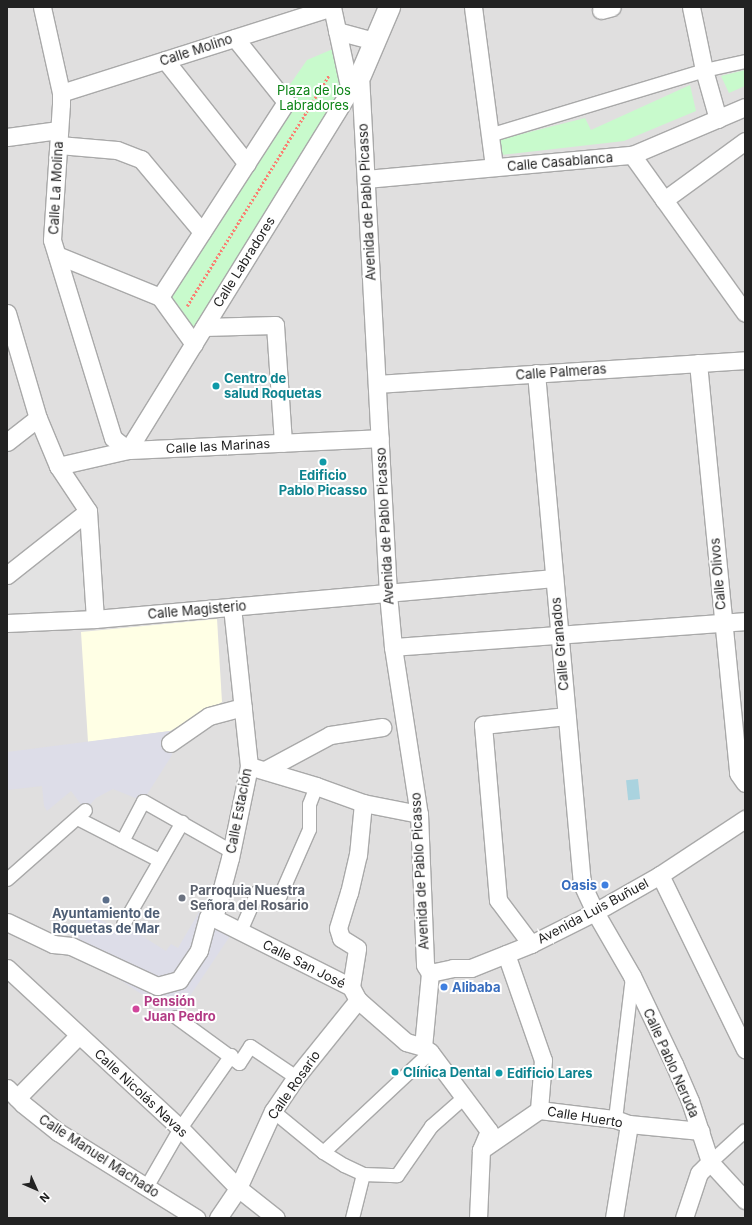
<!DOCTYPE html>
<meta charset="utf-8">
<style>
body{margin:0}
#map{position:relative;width:752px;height:1225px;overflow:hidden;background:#f2efe9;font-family:Inter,sans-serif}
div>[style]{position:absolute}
.residential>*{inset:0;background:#e0dfdf;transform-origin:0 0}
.education>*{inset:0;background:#ffffe5}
.park>*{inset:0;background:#c8facc}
.parking>*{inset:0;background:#e2e2e2}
.plaza>*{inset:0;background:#dddde8}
.water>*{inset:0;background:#aad3df;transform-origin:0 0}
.path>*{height:2.5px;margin-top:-1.25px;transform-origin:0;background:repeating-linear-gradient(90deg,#fa8072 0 2px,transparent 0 4px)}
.roads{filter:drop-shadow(1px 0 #a9a9a9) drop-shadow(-1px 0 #a9a9a9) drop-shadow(0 1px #a9a9a9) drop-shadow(0 -1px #a9a9a9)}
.pedestrian>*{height:13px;margin:-6.5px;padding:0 6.5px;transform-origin:6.5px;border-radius:6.5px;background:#fff}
.minor>*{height:17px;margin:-8.5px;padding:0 8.5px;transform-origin:8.5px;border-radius:8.5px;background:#fff}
.tertiary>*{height:21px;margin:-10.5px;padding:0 10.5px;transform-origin:10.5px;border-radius:10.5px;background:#fff}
.dots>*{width:11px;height:11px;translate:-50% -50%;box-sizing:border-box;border:2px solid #fff;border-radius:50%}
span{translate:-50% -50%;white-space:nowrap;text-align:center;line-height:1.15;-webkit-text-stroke:4px #fff;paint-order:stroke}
.street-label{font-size:13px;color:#222}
.park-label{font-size:13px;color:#0c8416}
.culture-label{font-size:13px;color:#0d838f;font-weight:700}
.left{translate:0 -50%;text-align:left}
.shop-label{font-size:13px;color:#366cbe;font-weight:700}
.right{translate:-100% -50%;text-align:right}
.worship-label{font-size:13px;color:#5b616d;font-weight:700}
.service-label{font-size:13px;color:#4e5e75;font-weight:700}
.hotel-label{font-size:13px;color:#b23c85;font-weight:700}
.frame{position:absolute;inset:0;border:8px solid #222;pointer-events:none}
.north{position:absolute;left:16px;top:1169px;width:40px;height:40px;-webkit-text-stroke:3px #fff;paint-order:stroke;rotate:135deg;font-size:11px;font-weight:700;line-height:16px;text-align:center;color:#222}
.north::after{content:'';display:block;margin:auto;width:14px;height:18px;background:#222;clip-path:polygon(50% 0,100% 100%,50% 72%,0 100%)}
</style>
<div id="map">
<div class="residential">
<div style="left:7px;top:7px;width:738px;height:1211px"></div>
</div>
<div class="education">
<div style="clip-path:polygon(217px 619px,222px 702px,170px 731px,88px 742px,81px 632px)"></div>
</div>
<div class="park">
<div style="clip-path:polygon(340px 46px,350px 91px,194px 344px,160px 297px,282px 96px,307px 60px)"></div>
<div style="clip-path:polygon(745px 70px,745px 86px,729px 93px,721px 76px)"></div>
<div style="clip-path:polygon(690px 85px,696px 111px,624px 141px,501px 155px,498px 140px,585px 118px,591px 130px)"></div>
</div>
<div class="parking">
<div style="clip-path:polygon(75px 534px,86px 545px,89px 609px,7px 616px,7px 585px)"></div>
</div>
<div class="plaza">
<div style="clip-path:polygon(170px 731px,172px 755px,143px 801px,113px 789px,96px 798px,85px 810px,71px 791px,47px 811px,44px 806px,42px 786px,7px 790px,7px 752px)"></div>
<div style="clip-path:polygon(199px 912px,230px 936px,176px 1017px,75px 950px,75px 941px,90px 914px,114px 927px,123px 924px,166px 951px,171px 944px,178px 948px)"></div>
</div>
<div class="water">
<div style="left:638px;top:779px;width:20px;height:12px;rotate:84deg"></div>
</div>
<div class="path">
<div style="left:187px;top:306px;width:271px;rotate:-58.4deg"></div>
</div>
<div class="roads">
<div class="pedestrian">
<div style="left:489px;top:135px;width:225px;rotate:-16.8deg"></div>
<div style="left:704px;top:70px;width:42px;rotate:-12.4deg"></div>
<div style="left:77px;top:818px;width:92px;rotate:27.1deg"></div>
<div style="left:122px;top:841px;width:45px;rotate:-62.3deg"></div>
<div style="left:143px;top:801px;width:101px;rotate:29.6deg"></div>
<div style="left:7px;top:879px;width:104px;rotate:-41.5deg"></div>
<div style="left:123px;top:924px;width:118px;rotate:-60deg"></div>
<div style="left:240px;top:931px;width:43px;rotate:-66.4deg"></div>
<div style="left:257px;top:892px;width:22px;rotate:27deg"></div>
<div style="left:277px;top:902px;width:80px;rotate:-66.3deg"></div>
<div style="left:309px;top:829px;width:25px;rotate:-90deg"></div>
<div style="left:309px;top:804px;width:19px;rotate:-69deg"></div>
<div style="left:176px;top:1017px;width:78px;rotate:36.1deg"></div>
<div style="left:239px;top:1063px;width:20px;rotate:-57deg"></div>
<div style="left:250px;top:1046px;width:55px;rotate:34deg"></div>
<div style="left:273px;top:1111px;width:65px;rotate:39.4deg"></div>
<div style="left:323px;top:1152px;width:25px;rotate:32deg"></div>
<div style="left:344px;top:1165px;width:21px;rotate:25deg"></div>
<div style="left:363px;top:1174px;width:34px;rotate:2deg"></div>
<div style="left:397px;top:1175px;width:60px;rotate:-55.2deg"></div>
<div style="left:431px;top:1126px;width:44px;rotate:-41.3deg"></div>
<div style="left:615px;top:1119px;width:144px;rotate:-83.2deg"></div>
<div style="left:323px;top:1152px;width:146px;rotate:-43.1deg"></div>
<div style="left:710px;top:1162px;width:47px;rotate:-42.4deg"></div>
<div style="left:146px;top:1187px;width:68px;rotate:-60deg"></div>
<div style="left:180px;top:1128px;width:89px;rotate:-55.1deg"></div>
<div style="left:352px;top:1218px;width:45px;rotate:-76deg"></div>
</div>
<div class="minor">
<div style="left:42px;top:7px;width:88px;rotate:77.5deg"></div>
<div style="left:61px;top:93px;width:11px;rotate:90deg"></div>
<div style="left:61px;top:104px;width:136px;rotate:93.8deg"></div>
<div style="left:52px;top:240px;width:207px;rotate:72.9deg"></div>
<div style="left:113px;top:438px;width:19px;rotate:39deg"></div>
<div style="left:128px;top:450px;width:441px;rotate:-58.3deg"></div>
<div style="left:332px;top:7px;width:86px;rotate:77.9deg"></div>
<div style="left:473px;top:7px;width:161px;rotate:82.5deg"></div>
<div style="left:691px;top:7px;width:64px;rotate:78.3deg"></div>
<div style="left:704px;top:70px;width:51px;rotate:74.1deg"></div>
<div style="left:601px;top:10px;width:11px;rotate:-15deg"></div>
<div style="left:337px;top:31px;width:39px;rotate:15deg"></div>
<div style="left:165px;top:60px;width:132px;rotate:51.7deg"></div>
<div style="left:360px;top:75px;width:520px;rotate:86.91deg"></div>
<div style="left:388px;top:594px;width:53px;rotate:84.6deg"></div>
<div style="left:393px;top:647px;width:169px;rotate:81.2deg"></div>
<div style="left:419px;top:814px;width:151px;rotate:87.7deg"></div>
<div style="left:425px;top:965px;width:9px;rotate:58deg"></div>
<div style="left:430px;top:973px;width:74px;rotate:95.4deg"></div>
<div style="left:61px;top:93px;width:284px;rotate:-17.6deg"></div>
<div style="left:7px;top:137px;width:52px;rotate:-7.7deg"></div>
<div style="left:59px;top:145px;width:58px;rotate:4.9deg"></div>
<div style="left:117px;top:150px;width:26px;rotate:21deg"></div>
<div style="left:141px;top:159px;width:95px;rotate:50.1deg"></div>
<div style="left:632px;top:155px;width:194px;rotate:54.4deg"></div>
<div style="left:366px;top:179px;width:267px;rotate:-5.2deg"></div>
<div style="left:632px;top:155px;width:123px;rotate:-23deg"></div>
<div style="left:664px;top:200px;width:100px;rotate:-36.1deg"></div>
<div style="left:57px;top:255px;width:111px;rotate:22.2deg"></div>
<div style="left:7px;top:313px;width:109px;rotate:73.6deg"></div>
<div style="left:38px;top:418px;width:52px;rotate:67.4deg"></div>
<div style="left:58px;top:466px;width:54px;rotate:56.3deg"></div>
<div style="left:88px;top:511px;width:108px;rotate:86.3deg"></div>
<div style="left:204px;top:327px;width:71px;rotate:-1.6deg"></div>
<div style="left:275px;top:325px;width:118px;rotate:86.1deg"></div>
<div style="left:194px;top:344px;width:58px;rotate:-125.9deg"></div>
<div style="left:160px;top:297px;width:232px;rotate:-57.1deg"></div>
<div style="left:286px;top:102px;width:82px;rotate:-128.6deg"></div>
<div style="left:698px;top:363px;width:412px;rotate:84.4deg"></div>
<div style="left:738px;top:773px;width:12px;rotate:55deg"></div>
<div style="left:536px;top:373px;width:513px;rotate:84.86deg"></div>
<div style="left:582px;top:884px;width:31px;rotate:65deg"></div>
<div style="left:595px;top:912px;width:74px;rotate:60deg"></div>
<div style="left:632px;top:976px;width:98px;rotate:64.5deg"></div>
<div style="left:674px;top:1064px;width:40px;rotate:66.6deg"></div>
<div style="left:690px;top:1101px;width:64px;rotate:71.8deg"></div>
<div style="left:710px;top:1162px;width:52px;rotate:47.4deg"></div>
<div style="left:377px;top:384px;width:369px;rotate:-3.7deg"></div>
<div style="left:7px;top:442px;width:39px;rotate:-38deg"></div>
<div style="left:58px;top:466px;width:72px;rotate:-12.9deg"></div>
<div style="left:128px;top:450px;width:252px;rotate:-2.7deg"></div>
<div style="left:7px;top:575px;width:103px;rotate:-38.3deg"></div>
<div style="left:7px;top:623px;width:88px;rotate:-2.6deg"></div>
<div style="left:95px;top:619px;width:461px;rotate:-5.1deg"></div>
<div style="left:393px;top:647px;width:353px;rotate:-4.2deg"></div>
<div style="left:170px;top:743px;width:47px;rotate:-34.7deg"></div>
<div style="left:209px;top:716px;width:35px;rotate:-15deg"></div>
<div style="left:249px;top:766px;width:70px;rotate:16.6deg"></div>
<div style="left:316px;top:786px;width:50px;rotate:19.9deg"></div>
<div style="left:363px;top:803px;width:57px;rotate:11.1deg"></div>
<div style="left:265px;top:770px;width:74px;rotate:-28.3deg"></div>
<div style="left:330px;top:735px;width:53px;rotate:-8.7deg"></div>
<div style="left:660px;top:875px;width:194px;rotate:64deg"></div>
<div style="left:214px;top:918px;width:62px;rotate:-75.1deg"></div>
<div style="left:230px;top:858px;width:94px;rotate:-78.3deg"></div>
<div style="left:249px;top:766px;width:160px;rotate:-96.1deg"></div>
<div style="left:7px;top:922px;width:51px;rotate:25.6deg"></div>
<div style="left:53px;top:944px;width:18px;rotate:6deg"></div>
<div style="left:71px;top:946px;width:95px;rotate:24.9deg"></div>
<div style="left:157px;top:986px;width:23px;rotate:-15deg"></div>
<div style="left:179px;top:980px;width:36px;rotate:-56deg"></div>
<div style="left:199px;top:950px;width:34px;rotate:-75deg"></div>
<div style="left:208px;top:917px;width:6px;rotate:9deg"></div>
<div style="left:214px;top:918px;width:153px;rotate:26.7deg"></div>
<div style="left:351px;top:987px;width:15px;rotate:62deg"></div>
<div style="left:358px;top:1000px;width:64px;rotate:41.2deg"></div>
<div style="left:406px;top:1042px;width:18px;rotate:16deg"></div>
<div style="left:423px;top:1047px;width:9px;rotate:36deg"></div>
<div style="left:430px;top:1052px;width:99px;rotate:53.2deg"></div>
<div style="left:489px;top:1131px;width:21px;rotate:113deg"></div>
<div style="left:481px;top:1150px;width:68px;rotate:92.5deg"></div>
<div style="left:531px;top:944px;width:55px;rotate:-126.9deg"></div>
<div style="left:498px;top:900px;width:176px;rotate:-94.9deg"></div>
<div style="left:483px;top:725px;width:84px;rotate:-6.1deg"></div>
<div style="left:506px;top:954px;width:112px;rotate:70.8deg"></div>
<div style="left:543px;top:1060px;width:50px;rotate:94.6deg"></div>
<div style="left:7px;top:968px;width:236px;rotate:42.8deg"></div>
<div style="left:180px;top:1128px;width:83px;rotate:46deg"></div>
<div style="left:238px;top:1188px;width:48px;rotate:38.3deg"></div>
<div style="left:430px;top:973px;width:24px;rotate:-12deg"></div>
<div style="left:453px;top:968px;width:18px"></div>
<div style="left:471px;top:968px;width:65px;rotate:-21.8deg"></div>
<div style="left:531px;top:944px;width:72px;rotate:-26.6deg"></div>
<div style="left:595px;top:912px;width:75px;rotate:-29.6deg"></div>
<div style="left:660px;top:875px;width:102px;rotate:-33.4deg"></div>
<div style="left:351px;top:987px;width:39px;rotate:-81deg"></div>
<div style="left:357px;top:948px;width:19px;rotate:-148deg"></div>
<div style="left:341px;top:938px;width:10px;rotate:-107deg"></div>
<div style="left:338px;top:928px;width:37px;rotate:-73deg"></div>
<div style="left:349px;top:893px;width:39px;rotate:-77deg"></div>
<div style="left:358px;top:855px;width:52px;rotate:-84.5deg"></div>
<div style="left:7px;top:1088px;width:23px;rotate:45deg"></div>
<div style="left:23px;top:1104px;width:45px;rotate:38.7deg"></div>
<div style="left:58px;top:1132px;width:163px;rotate:31.9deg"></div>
<div style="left:17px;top:1098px;width:88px;rotate:-45.5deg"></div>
<div style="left:481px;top:1150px;width:70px;rotate:-34.6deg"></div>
<div style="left:539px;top:1110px;width:77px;rotate:6.8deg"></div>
<div style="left:615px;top:1119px;width:15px;rotate:20deg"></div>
<div style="left:629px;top:1124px;width:72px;rotate:5.6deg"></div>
<div style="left:218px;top:1218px;width:36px;rotate:-56deg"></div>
<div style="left:238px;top:1188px;width:85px;rotate:-65.6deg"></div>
<div style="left:273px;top:1111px;width:41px;rotate:-55.9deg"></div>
<div style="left:296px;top:1077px;width:99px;rotate:-51.2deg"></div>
<div style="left:614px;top:1218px;width:95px;rotate:-80.9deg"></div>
<div style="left:684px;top:1218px;width:47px;rotate:-71.6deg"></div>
<div style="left:699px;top:1173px;width:16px;rotate:-45deg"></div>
</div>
<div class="tertiary">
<div style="left:360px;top:75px;width:74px;rotate:-66.9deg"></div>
</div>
</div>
<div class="dots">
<div style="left:216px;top:386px;background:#0f9aa8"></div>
<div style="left:323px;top:462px;background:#0f9aa8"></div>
<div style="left:605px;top:885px;background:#3f7fe0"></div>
<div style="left:182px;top:898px;background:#6b7280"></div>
<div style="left:106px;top:900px;background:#5c6f8a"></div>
<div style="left:444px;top:987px;background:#3f7fe0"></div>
<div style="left:136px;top:1009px;background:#d1479c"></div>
<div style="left:395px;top:1072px;background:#0f9aa8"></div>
<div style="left:499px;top:1073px;background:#0f9aa8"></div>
</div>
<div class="street-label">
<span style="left:196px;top:50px;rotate:-18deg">Calle Molino</span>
<span style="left:560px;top:162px;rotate:-5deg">Calle Casablanca</span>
<span style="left:56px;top:188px;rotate:-87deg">Calle La Molina</span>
<span style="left:367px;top:202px;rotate:-93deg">Avenida de Pablo Picasso</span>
<span style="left:244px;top:262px;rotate:-58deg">Calle Labradores</span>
<span style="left:561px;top:372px;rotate:-4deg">Calle Palmeras</span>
<span style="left:218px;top:446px;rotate:-3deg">Calle las Marinas</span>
<span style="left:385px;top:526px;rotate:-93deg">Avenida de Pablo Picasso</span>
<span style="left:718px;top:574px;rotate:-95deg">Calle Olivos</span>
<span style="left:197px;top:610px;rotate:-5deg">Calle Magisterio</span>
<span style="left:560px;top:644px;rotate:-95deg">Calle Granados</span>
<span style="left:239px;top:811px;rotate:-79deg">Calle Estación</span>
<span style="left:420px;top:871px;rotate:-93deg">Avenida de Pablo Picasso</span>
<span style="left:593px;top:911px;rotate:-28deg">Avenida Luis Buñuel</span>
<span style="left:304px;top:964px;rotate:27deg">Calle San José</span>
<span style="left:671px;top:1063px;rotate:66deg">Calle Pablo Neruda</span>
<span style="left:294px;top:1085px;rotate:-55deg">Calle Rosario</span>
<span style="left:141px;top:1093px;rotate:43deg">Calle Nicolás Navas</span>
<span style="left:585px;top:1117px;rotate:9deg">Calle Huerto</span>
<span style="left:99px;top:1156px;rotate:33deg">Calle Manuel Machado</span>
</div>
<div class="park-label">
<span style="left:314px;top:98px">Plaza de los<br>Labradores</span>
</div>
<div class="culture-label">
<span class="left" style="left:224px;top:386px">Centro de<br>salud Roquetas</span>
<span style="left:323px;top:483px">Edificio<br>Pablo Picasso</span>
<span class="left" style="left:403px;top:1072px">Clínica Dental</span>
<span class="left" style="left:507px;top:1073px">Edificio Lares</span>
</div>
<div class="shop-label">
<span class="right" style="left:597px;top:885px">Oasis</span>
<span class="left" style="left:452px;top:987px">Alibaba</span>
</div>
<div class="worship-label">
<span class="left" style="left:190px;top:898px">Parroquia Nuestra<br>Señora del Rosario</span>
</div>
<div class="service-label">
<span style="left:106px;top:921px">Ayuntamiento de<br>Roquetas de Mar</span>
</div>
<div class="hotel-label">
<span class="left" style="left:144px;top:1009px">Pensión<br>Juan Pedro</span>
</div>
<div class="frame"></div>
<div class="north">N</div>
</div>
